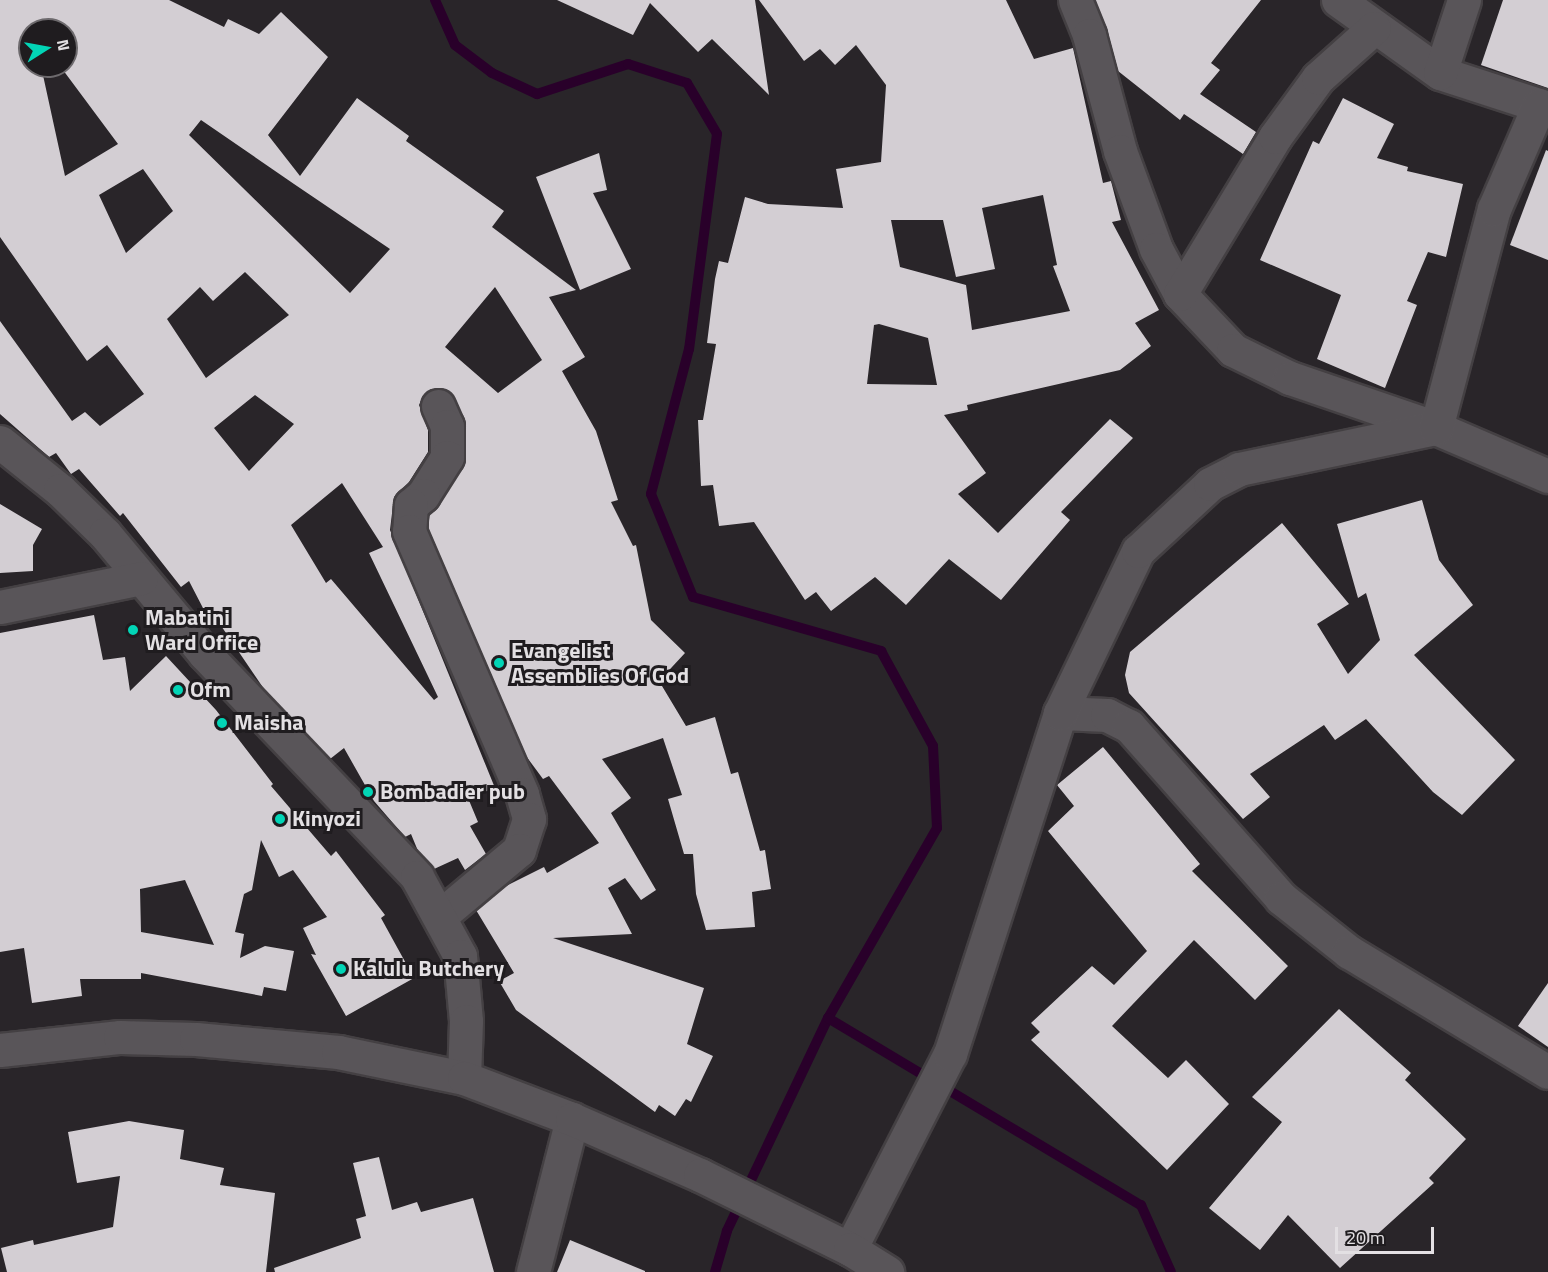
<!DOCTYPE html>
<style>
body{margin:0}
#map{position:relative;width:1548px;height:1272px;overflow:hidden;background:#292529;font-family:"Titillium Web",sans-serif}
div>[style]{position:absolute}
.stream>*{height:10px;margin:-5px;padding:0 5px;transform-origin:5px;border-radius:5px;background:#29002a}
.building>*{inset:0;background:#d3ced3}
.roads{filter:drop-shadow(2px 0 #444043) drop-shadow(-2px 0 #444043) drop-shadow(0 2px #444043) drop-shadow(0 -2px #444043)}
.street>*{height:33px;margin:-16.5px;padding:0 16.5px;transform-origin:16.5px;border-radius:16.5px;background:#595559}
.secondary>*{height:33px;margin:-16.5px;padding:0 16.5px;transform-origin:16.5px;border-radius:16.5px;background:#595559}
.dots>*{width:16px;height:16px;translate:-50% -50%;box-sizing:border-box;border:3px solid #1f1c1f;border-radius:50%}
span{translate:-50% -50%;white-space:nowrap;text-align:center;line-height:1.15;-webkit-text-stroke:6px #1f1c1f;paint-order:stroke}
.poi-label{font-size:22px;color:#e3e0e3;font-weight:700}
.left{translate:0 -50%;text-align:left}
.north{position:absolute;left:18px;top:18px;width:60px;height:60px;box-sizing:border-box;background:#1f1c1f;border:2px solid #6d6a6d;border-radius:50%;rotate:79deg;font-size:16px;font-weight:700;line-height:24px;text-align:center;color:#e3e0e3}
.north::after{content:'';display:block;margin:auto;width:21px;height:27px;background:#02d5b6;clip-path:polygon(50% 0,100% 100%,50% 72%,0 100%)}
.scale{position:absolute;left:1335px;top:1227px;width:99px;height:27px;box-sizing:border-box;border:3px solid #e3e0e3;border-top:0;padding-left:8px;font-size:18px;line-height:21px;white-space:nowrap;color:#e3e0e3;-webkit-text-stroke:4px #1f1c1f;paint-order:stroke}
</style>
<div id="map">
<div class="stream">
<div style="left:435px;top:0;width:49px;rotate:66deg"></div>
<div style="left:455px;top:45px;width:46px;rotate:37.1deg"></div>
<div style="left:492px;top:73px;width:50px;rotate:25deg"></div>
<div style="left:537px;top:94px;width:96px;rotate:-18.2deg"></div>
<div style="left:628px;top:64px;width:62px;rotate:17.9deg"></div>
<div style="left:687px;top:83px;width:59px;rotate:59.5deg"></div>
<div style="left:717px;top:134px;width:217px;rotate:97.4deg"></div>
<div style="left:689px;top:349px;width:150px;rotate:104.7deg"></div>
<div style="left:651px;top:494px;width:111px;rotate:67.8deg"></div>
<div style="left:693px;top:597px;width:196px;rotate:16deg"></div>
<div style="left:881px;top:651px;width:108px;rotate:61.3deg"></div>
<div style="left:933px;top:746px;width:82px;rotate:87.2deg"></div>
<div style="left:937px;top:828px;width:219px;rotate:119.8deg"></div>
<div style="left:828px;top:1018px;width:236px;rotate:115.4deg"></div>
<div style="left:727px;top:1231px;width:43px;rotate:106.3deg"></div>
<div style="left:828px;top:1018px;width:365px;rotate:30.9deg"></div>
<div style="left:1141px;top:1205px;width:73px;rotate:65.9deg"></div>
</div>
<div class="building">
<div style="clip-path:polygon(evenodd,0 0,169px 0,224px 27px,228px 19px,259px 34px,281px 12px,328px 57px,268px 135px,300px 176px,357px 98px,409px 136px,406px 141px,504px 211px,492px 227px,576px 290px,549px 297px,585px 357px,562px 371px,596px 431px,618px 500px,611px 502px,633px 546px,636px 545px,651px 620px,685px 653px,659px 681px,686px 726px,715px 717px,731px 774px,738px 772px,760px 851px,765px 850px,771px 889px,752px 892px,755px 927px,706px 930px,696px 894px,693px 854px,684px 854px,668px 799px,682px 795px,663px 738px,602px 759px,631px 798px,611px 813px,656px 890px,641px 900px,625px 878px,608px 888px,632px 934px,553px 938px,704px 988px,687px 1044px,713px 1056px,691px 1102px,686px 1099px,675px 1116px,659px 1105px,655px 1112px,516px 1010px,499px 981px,514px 973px,476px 910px,504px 887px,544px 867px,547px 873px,599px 843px,549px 776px,543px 779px,526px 756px,428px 528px,429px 514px,439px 505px,466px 458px,464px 419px,449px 391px,431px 389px,423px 396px,419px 405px,428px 430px,428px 452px,409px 482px,394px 497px,390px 530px,495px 788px,468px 798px,478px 822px,470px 826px,486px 854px,465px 870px,458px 858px,434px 869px,418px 851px,411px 834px,405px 837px,374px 801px,344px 748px,330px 759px,264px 689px,209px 608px,204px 610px,189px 581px,181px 587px,123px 513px,120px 516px,79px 469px,71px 474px,56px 453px,49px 457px,0 414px,0 321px,72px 421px,85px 412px,100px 426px,144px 394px,107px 345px,87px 361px,0 237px,0 0,30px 30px,66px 30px,66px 66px,60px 66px,118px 144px,65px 176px,41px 66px,30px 66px,30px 30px,0 0,201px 120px,294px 184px,390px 249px,350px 293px,189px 135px,201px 120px,0 0,143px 169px,173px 211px,126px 253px,99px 195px,143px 169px,0 0,245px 272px,289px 315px,206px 378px,167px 319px,200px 287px,213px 301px,245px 272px,0 0,495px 287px,542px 360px,498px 393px,445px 347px,495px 287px,0 0,255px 395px,294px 424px,249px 471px,214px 428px,255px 395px,0 0,342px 483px,383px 547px,369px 553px,438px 697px,434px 700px,331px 579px,326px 583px,291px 525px,342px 483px)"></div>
<div style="clip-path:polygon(557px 0,755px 0,769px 95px,712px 39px,698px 52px,650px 3px,633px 35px)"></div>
<div style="clip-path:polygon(evenodd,759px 0,1006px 0,1034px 59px,1073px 48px,1103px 183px,1111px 181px,1121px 220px,1112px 222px,1159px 310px,1135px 323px,1151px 346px,1120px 370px,967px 405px,968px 410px,944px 415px,986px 473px,958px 494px,998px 533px,1110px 419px,1133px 438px,1061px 512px,1070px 520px,1001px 600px,949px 559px,906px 605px,875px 577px,831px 611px,816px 592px,805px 600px,754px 522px,719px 526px,713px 485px,701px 486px,698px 420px,703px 420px,716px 344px,707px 343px,715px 279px,719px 261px,728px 263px,745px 197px,768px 204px,843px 208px,836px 169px,881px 162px,886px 85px,856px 45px,835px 65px,820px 49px,804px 61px,759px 0,1043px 195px,1057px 265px,1053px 266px,1070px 311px,972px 330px,966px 285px,900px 267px,891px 220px,943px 220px,956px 277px,995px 269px,982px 208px,1043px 195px,759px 0,879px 324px,928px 338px,937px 385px,867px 384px,874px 325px,879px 324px)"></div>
<div style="clip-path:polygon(1095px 0,1261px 0,1211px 63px,1220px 70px,1200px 94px,1256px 132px,1243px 154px,1184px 114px,1180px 120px,1118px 71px)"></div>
<div style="clip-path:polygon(1503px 0,1548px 0,1548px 88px,1481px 65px)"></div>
<div style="clip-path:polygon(1343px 98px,1394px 124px,1377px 158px,1408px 167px,1407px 171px,1463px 184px,1446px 257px,1428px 252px,1407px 301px,1417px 305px,1385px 388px,1317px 359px,1341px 295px,1260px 260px,1313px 141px,1319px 144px)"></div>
<div style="clip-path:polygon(1546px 150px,1548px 151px,1548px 260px,1510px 245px)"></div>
<div style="clip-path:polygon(599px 153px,607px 190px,593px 193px,631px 269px,580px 290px,536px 177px)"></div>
<div style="clip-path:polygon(1422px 500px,1439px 560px,1473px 605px,1414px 655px,1515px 760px,1462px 815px,1433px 792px,1366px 719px,1335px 740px,1324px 725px,1250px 774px,1270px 797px,1243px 819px,1129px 693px,1125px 675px,1130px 652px,1282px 523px,1349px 604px,1317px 624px,1348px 674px,1380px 640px,1366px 593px,1358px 598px,1337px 524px)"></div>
<div style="clip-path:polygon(0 504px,42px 529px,33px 545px,33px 571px,0 573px)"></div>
<div style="clip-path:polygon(evenodd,94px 615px,103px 660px,125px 657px,130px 691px,166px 656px,216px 710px,273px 784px,271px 786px,331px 856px,336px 851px,385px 915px,381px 918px,414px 978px,346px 1016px,311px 954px,316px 955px,303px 928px,327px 917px,293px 870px,279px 877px,261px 840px,252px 890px,244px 894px,235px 932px,244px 934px,240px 958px,265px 946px,294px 951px,286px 991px,264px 987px,262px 996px,141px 973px,141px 979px,80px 979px,82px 996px,32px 1003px,24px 948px,0 952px,0 633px,94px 615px,185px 880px,206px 927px,214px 945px,141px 932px,140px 889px,185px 880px)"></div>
<div style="clip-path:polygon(1103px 747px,1200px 864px,1192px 871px,1288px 966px,1255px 1000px,1194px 940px,1112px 1026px,1168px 1078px,1186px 1060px,1229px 1104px,1167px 1170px,1031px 1040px,1040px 1032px,1031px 1023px,1092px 966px,1114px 985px,1147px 951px,1048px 831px,1074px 806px,1057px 785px)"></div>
<div style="clip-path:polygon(1548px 983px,1548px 1047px,1518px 1026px)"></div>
<div style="clip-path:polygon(1339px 1009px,1411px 1073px,1405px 1080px,1466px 1139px,1429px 1178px,1434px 1183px,1340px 1268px,1288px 1215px,1260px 1250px,1209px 1208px,1282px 1122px,1252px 1097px)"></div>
<div style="clip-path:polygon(129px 1121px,184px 1130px,180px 1159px,224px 1168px,220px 1185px,275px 1193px,266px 1272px,7px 1272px,1px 1248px,33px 1240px,34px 1245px,113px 1227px,120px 1176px,77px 1183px,68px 1132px)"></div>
<div style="clip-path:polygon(379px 1157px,392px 1210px,417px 1202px,421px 1212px,473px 1198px,494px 1272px,275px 1272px,274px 1268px,361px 1238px,356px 1219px,366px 1216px,353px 1163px)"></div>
<div style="clip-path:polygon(570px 1240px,645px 1271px,645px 1272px,557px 1272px)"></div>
</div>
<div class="roads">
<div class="street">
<div style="left:1075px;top:0;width:38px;rotate:68deg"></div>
<div style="left:1089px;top:35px;width:120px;rotate:75deg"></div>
<div style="left:1120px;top:151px;width:104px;rotate:69.8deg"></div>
<div style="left:1156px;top:249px;width:51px;rotate:61.9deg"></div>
<div style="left:1180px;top:294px;width:77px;rotate:46.6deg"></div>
<div style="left:1233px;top:350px;width:64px;rotate:26.2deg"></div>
<div style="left:1290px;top:378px;width:154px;rotate:18.9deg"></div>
<div style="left:1436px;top:428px;width:122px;rotate:23.2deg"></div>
<div style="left:1338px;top:0;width:125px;rotate:35.6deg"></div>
<div style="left:1440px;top:73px;width:114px;rotate:18deg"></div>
<div style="left:1440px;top:73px;width:77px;rotate:-71.8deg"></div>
<div style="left:1180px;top:294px;width:184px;rotate:-58.8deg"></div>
<div style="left:1275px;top:137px;width:73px;rotate:-53.9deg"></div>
<div style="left:1318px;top:78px;width:75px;rotate:-41.8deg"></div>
<div style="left:438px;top:406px;width:22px;rotate:66deg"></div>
<div style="left:447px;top:426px;width:31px;rotate:90deg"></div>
<div style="left:447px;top:457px;width:45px;rotate:122.3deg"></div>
<div style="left:423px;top:495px;width:16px;rotate:140deg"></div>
<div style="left:411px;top:505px;width:26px;rotate:94deg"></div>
<div style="left:409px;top:531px;width:286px;rotate:66.7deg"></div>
<div style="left:522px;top:794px;width:26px;rotate:74deg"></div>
<div style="left:529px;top:819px;width:33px;rotate:108deg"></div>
<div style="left:519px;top:850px;width:103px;rotate:140.1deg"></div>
<div style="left:0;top:442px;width:77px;rotate:38.7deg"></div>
<div style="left:60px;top:490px;width:63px;rotate:44.4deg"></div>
<div style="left:105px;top:534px;width:156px;rotate:50.2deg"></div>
<div style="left:205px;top:654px;width:308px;rotate:46.4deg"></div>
<div style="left:417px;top:877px;width:90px;rotate:61.4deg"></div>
<div style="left:460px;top:956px;width:65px;rotate:84.7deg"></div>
<div style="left:466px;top:1021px;width:57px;rotate:92deg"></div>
<div style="left:0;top:607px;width:144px;rotate:-11.6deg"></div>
<div style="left:1060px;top:713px;width:47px;rotate:2.4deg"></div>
<div style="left:1107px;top:715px;width:25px;rotate:27deg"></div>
<div style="left:1129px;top:726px;width:230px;rotate:48.5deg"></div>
<div style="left:1281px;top:898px;width:87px;rotate:38.5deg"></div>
<div style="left:1349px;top:952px;width:232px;rotate:31.1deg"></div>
<div style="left:850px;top:1249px;width:219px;rotate:-62.9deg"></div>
<div style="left:950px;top:1054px;width:358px;rotate:-72.1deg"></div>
<div style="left:1060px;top:713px;width:180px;rotate:-64.3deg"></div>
<div style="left:1138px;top:551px;width:98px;rotate:-42.9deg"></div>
<div style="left:1210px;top:484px;width:33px;rotate:-27deg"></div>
<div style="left:1239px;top:469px;width:201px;rotate:-11.8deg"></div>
<div style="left:1436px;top:428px;width:227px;rotate:-75.2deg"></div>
<div style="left:1494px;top:209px;width:113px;rotate:-66.6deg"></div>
<div style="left:533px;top:1272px;width:158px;rotate:-75.7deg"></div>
</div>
<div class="secondary">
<div style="left:0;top:1050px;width:121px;rotate:-6.2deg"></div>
<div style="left:120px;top:1037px;width:76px;rotate:1.5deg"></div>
<div style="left:196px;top:1039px;width:143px;rotate:5.2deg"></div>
<div style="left:338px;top:1052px;width:129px;rotate:11.7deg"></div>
<div style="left:464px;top:1078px;width:116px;rotate:20.8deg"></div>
<div style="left:572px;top:1119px;width:140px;rotate:23.6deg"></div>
<div style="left:700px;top:1175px;width:167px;rotate:26.3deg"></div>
<div style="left:850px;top:1249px;width:44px;rotate:31.9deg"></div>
</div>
</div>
<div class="dots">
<div style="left:133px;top:630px;background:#02d5b6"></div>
<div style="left:499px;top:663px;background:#02d5b6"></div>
<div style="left:178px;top:690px;background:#02d5b6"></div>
<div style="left:222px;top:723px;background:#02d5b6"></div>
<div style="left:368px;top:792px;background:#02d5b6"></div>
<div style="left:280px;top:819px;background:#02d5b6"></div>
<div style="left:341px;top:969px;background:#02d5b6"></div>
</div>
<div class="poi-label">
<span class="left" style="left:145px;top:630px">Mabatini<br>Ward Office</span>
<span class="left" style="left:511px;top:663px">Evangelist<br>Assemblies Of God</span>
<span class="left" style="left:190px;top:690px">Ofm</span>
<span class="left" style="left:234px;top:723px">Maisha</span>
<span class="left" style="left:380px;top:792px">Bombadier pub</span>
<span class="left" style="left:292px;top:819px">Kinyozi</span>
<span class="left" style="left:353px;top:969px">Kalulu Butchery</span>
</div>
<div class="north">N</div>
<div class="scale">20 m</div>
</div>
